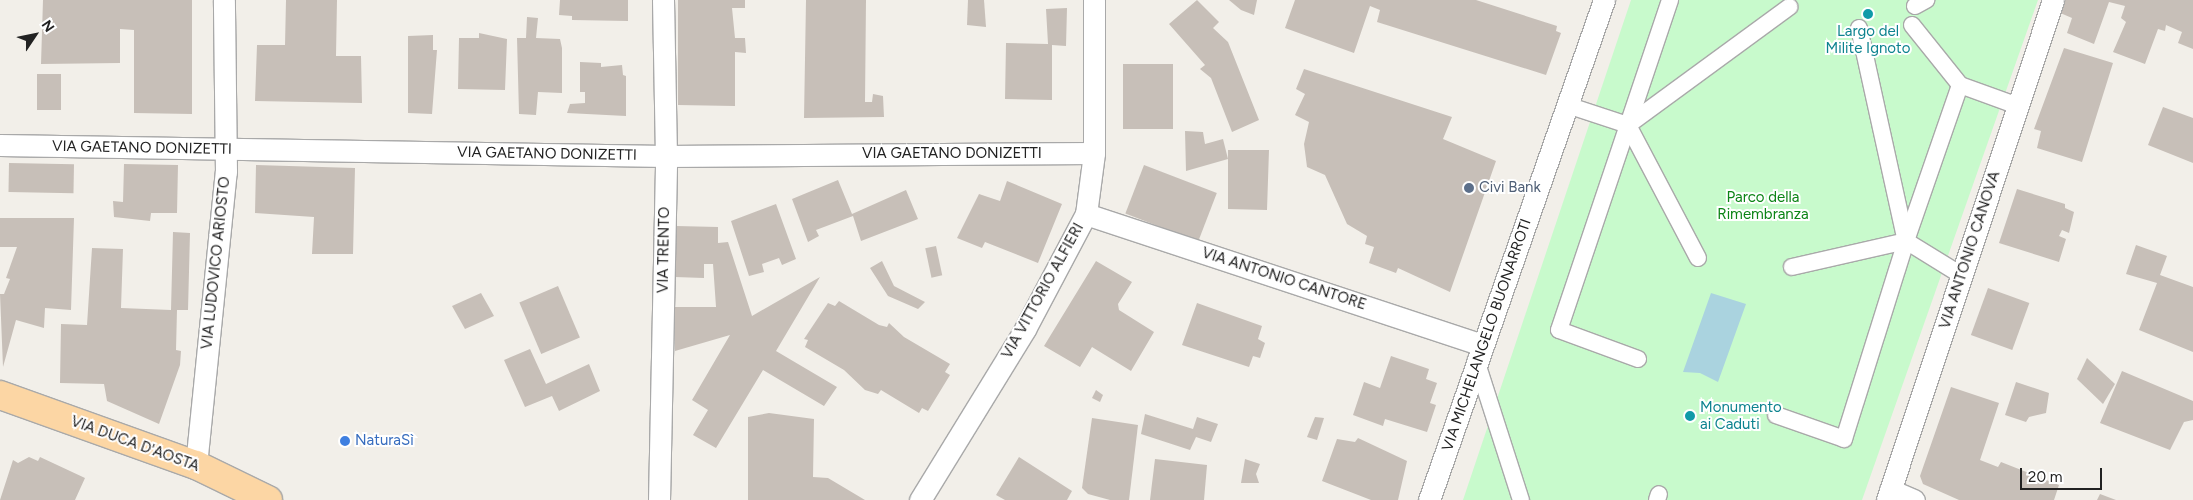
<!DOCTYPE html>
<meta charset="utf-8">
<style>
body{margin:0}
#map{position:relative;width:2193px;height:500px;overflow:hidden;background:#f2efe9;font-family:Figtree,sans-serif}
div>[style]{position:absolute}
.park>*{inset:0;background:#c8facc}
.water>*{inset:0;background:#aad3df}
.building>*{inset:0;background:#c7bfb8;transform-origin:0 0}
.roads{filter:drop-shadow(1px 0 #a9a9a9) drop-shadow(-1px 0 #a9a9a9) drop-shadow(0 1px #a9a9a9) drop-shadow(0 -1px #a9a9a9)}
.pedestrian>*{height:16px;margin:-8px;padding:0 8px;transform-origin:8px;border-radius:8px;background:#fff}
.minor>*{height:21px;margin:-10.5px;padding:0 10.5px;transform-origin:10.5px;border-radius:10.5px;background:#fff}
.primary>*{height:28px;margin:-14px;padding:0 14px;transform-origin:14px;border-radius:14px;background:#fcd6a4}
.dots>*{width:14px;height:14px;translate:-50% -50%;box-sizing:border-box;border:2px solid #fff;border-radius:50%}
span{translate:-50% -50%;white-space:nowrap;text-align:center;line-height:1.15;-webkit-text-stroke:4px #fff;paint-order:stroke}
.culture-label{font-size:15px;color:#0d838f}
.left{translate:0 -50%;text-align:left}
.street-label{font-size:15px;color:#222}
.service-label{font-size:15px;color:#4e5e75}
.park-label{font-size:15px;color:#0c8416}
.shop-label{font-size:15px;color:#366cbe}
.north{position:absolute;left:10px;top:10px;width:50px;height:50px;-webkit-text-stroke:4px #fff;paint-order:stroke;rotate:56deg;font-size:14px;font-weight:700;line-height:20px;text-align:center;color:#222}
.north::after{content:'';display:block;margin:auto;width:18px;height:22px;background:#222;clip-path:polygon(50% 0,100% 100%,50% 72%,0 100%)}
.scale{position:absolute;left:2020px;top:468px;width:82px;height:22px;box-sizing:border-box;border:2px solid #222;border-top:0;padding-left:6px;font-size:15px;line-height:18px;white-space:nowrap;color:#222;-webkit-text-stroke:4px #fff;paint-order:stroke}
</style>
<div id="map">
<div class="park">
<div style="clip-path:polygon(1631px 0,2038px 0,1862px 500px,1463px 500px)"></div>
</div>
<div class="water">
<div style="clip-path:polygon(1711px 293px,1746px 304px,1718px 382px,1700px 373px,1683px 372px)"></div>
</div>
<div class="building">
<div style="clip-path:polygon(43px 0,192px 0,192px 114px,134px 113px,134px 30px,120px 29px,120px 63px,41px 64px)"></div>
<div style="clip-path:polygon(286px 0,337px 0,336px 56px,361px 56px,362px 103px,255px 101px,257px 45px,285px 45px)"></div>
<div style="clip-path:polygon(560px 0,628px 0,628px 21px,572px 20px,572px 16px,559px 15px)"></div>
<div style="clip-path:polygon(678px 0,745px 0,745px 8px,732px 8px,735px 38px,745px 38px,746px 53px,735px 52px,735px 106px,678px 105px)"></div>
<div style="clip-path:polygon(806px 0,866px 0,865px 102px,872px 102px,873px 94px,883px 96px,884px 117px,804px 118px)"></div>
<div style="clip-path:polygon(968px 0,984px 0,986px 27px,967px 25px)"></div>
<div style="clip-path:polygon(1197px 0,1219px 22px,1213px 28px,1228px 42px,1259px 120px,1232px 132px,1211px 78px,1200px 69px,1205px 65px,1169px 24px)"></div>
<div style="clip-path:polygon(1229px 0,1257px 0,1254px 15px,1241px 10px)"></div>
<div style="clip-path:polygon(1295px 0,1476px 0,1557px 26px,1556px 31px,1561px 33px,1546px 75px,1377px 22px,1380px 10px,1370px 6px,1354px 53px,1285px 28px)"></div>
<div style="clip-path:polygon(2063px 0,2193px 0,2193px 49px,2178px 43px,2182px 32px,2166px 25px,2165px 31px,2158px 29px,2145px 64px,2113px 52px,2126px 22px,2121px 18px,2125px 6px,2109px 2px,2094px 44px,2067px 33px,2072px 18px,2058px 12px)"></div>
<div style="clip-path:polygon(1067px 8px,1066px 46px,1052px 45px,1052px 100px,1005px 99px,1006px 43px,1048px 44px,1046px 9px)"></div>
<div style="clip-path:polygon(527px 17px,538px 18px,536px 38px,560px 39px,562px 48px,562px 93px,538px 92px,536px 115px,519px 114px,517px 38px,526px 38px)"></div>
<div style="clip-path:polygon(479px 33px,507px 39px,505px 90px,458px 89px,459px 38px,479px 38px)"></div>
<div style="clip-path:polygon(433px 35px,433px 50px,437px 50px,432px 114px,408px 113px,408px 36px)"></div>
<div style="clip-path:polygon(2064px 48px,2113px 63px,2082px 162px,2037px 148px,2041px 131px,2034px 129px)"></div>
<div style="clip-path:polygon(580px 62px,601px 63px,601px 67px,622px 65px,623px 75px,626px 76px,626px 116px,567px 113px,570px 104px,585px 103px,585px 92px,580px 92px)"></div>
<div style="left:1123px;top:64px;width:50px;height:65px"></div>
<div style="clip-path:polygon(1304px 69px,1452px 117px,1443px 139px,1496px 161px,1450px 292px,1398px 268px,1396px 273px,1369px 263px,1374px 247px,1365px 244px,1367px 236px,1347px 224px,1325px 175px,1307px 167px,1304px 144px,1309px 122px,1295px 115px,1305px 94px,1296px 89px)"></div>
<div style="left:61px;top:74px;width:36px;height:24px;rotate:90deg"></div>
<div style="clip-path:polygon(2163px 107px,2193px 118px,2193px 163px,2148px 145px)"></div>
<div style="clip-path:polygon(1185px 131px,1203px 132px,1205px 144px,1223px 139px,1228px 159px,1228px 150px,1269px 150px,1267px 210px,1228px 209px,1228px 159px,1186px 171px)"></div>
<div style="left:9px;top:163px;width:65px;height:29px;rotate:1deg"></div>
<div style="clip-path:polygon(124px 164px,178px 165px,177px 213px,151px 213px,150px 221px,114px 217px,113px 201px,123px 202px)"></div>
<div style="clip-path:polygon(256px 165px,355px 168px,353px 254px,312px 254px,314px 217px,255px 213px)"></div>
<div style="left:1144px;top:165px;width:78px;height:52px;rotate:21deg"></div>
<div style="clip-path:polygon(838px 180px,852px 214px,906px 190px,918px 219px,861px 241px,853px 216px,816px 230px,819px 236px,808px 242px,792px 199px)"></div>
<div style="clip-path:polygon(1007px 181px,1062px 204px,1038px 263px,985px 242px,982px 248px,957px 238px,979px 194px,1000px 201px)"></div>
<div style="clip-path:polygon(2017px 189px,2065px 204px,2065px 208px,2074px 212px,2069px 233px,2062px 230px,2059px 236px,2066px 239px,2059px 262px,1999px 243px)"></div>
<div style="clip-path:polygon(776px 204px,796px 259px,782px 265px,779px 258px,762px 264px,764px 272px,749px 276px,731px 221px)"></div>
<div style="clip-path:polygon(0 218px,74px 218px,71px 310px,45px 308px,44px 328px,16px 320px,3px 367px,0 294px,4px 294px,10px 279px,6px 278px,17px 247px,0 247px)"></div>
<div style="clip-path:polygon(676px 226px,718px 227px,718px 243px,728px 242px,752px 316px,820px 277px,776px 351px,837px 387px,824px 406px,763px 370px,716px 448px,693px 435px,708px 410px,692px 400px,730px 335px,675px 351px,675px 307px,716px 307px,713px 264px,704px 264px,704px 278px,675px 277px)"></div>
<div style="clip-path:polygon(173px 232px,190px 233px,188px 310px,177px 310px,176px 350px,181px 351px,180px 365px,159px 424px,107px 401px,104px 384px,60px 383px,61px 324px,87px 325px,92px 248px,123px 249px,121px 308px,171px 310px)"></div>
<div style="clip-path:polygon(2136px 245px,2167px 256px,2160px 275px,2193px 287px,2193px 352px,2139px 330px,2157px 283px,2126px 274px)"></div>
<div style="left:936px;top:246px;width:30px;height:11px;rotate:78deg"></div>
<div style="clip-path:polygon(882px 261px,894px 286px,925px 302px,918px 309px,888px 296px,870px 268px)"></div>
<div style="clip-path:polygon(1096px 261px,1132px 282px,1118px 304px,1119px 310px,1154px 332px,1131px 371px,1092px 347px,1080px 367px,1044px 346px)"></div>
<div style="left:558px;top:286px;width:56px;height:42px;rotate:67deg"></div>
<div style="left:1988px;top:288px;width:44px;height:50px;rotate:20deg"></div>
<div style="clip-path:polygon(481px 293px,494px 316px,465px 329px,452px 306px)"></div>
<div style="clip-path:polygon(839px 301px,879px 325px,887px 327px,889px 323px,904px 337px,950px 364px,945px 372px,950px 375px,928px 411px,922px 408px,919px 413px,881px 390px,878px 394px,865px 390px,844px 370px,805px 347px,808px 340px,804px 339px,828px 303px,835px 306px)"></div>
<div style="clip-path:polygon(1197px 303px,1262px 326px,1258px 339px,1265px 343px,1260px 358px,1253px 356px,1249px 367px,1182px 345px)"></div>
<div style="clip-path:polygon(530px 349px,546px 384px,589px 364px,600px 391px,559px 411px,552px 396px,525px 407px,504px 360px)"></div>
<div style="clip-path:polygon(1391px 356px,1429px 369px,1426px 379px,1437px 383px,1430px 403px,1436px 405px,1427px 432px,1385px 419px,1383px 426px,1353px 415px,1364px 382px,1380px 388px)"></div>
<div style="clip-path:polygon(2087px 358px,2115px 384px,2103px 404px,2077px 379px)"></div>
<div style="clip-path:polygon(2122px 371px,2193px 401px,2193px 420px,2184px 422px,2170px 450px,2100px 423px)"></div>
<div style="clip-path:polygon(2016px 382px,2049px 393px,2046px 413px,2029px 417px,2026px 422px,2005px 415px)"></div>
<div style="clip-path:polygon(1951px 387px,1999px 403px,1980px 460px,1998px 467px,2001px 462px,2059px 485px,2054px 500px,1959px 500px,1923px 484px,1920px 476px)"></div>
<div style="clip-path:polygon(1096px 390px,1103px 395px,1100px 402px,1092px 398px)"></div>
<div style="clip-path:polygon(769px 413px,814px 419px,813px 477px,828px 478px,865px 500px,748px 500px,748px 417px)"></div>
<div style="clip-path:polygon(1145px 414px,1193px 429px,1197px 417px,1218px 424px,1211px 442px,1196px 437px,1190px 450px,1141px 434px)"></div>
<div style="clip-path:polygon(1315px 417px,1324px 418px,1317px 440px,1307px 437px)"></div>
<div style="clip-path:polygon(1092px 418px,1138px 425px,1129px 500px,1110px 500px,1088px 494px,1082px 488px)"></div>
<div style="clip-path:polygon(1358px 438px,1407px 461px,1398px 500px,1371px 500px,1322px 481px,1337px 439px,1355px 442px)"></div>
<div style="clip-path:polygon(29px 457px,38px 461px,40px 457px,85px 478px,75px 500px,0 500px,13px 460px,18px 463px)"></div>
<div style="clip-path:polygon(1019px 457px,1072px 491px,1067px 500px,1005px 500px,996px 495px)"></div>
<div style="clip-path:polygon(1155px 459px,1207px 465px,1204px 500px,1150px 500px)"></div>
<div style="clip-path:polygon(1245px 459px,1260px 464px,1256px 474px,1259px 483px,1241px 483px)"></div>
<div style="clip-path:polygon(2100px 494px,2116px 500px,2097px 500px)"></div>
</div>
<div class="roads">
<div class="pedestrian">
<div style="left:1915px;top:6px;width:13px;rotate:-29deg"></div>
<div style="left:1912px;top:25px;width:77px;rotate:51.3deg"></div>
<div style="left:1859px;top:28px;width:218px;rotate:77.6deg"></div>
<div style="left:1906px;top:241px;width:65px;rotate:31.7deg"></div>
<div style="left:1567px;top:105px;width:64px;rotate:18.2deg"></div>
<div style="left:1698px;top:258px;width:150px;rotate:-117.8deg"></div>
<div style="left:1628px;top:125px;width:200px;rotate:-36.2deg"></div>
<div style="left:1792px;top:267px;width:117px;rotate:-12.8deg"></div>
<div style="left:1638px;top:359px;width:84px;rotate:-159.8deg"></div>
<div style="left:1559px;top:330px;width:348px;rotate:-71.4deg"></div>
<div style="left:1476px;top:360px;width:147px;rotate:72.2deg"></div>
<div style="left:1776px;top:415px;width:72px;rotate:19.4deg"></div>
<div style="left:1844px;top:439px;width:207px;rotate:-72.6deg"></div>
<div style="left:1906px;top:241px;width:165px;rotate:-70.9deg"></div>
<div style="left:1960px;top:85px;width:62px;rotate:19.9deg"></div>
<div style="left:1657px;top:500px;width:6px;rotate:-72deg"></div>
</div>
<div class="minor">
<div style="left:0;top:145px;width:666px;rotate:0.95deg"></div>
<div style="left:666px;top:156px;width:428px;rotate:-0.4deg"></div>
<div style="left:1086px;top:214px;width:418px;rotate:18.3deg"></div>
<div style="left:196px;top:465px;width:295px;rotate:-84.2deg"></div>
<div style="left:226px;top:172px;width:172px;rotate:-90.7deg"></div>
<div style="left:1890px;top:490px;width:26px;rotate:23deg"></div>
<div style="left:659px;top:500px;width:344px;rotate:-88.8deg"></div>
<div style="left:666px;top:156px;width:156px;rotate:-91.1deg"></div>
<div style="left:920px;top:500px;width:201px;rotate:-58.4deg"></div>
<div style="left:1025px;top:329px;width:130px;rotate:-62.1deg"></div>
<div style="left:1086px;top:214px;width:62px;rotate:-82.5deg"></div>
<div style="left:1094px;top:153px;width:153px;rotate:-90deg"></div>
<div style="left:1429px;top:500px;width:530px;rotate:-70.71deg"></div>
<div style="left:1887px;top:500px;width:527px;rotate:-71.63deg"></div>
</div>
<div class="primary">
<div style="left:0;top:395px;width:208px;rotate:19.7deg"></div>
<div style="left:196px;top:465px;width:80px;rotate:25.9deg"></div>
</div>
</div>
<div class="dots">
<div style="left:1868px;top:14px;background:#0f9aa8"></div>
<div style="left:1469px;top:188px;background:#5c6f8a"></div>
<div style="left:1690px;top:416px;background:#0f9aa8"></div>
<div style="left:345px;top:441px;background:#3f7fe0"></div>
</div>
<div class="culture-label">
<span style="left:1868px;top:40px">Largo del<br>Milite Ignoto</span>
<span class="left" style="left:1700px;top:416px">Monumento<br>ai Caduti</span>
</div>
<div class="street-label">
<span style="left:142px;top:148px;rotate:1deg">VIA GAETANO DONIZETTI</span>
<span style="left:547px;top:154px;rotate:1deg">VIA GAETANO DONIZETTI</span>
<span style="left:952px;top:154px">VIA GAETANO DONIZETTI</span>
<span style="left:664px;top:250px;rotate:-89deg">VIA TRENTO</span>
<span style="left:1970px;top:250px;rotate:-72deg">VIA ANTONIO CANOVA</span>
<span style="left:216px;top:263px;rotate:-84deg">VIA LUDOVICO ARIOSTO</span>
<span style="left:1284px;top:279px;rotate:18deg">VIA ANTONIO CANTORE</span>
<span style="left:1043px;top:291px;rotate:-61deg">VIA VITTORIO ALFIERI</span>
<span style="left:1487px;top:335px;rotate:-71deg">VIA MICHELANGELO BUONARROTI</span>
<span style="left:135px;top:444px;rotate:20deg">VIA DUCA D'AOSTA</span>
</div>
<div class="service-label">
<span class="left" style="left:1479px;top:188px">Civi Bank</span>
</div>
<div class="park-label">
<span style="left:1763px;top:206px">Parco della<br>Rimembranza</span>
</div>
<div class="shop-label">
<span class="left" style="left:355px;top:441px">NaturaSì</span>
</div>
<div class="north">N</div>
<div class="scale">20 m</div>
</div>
